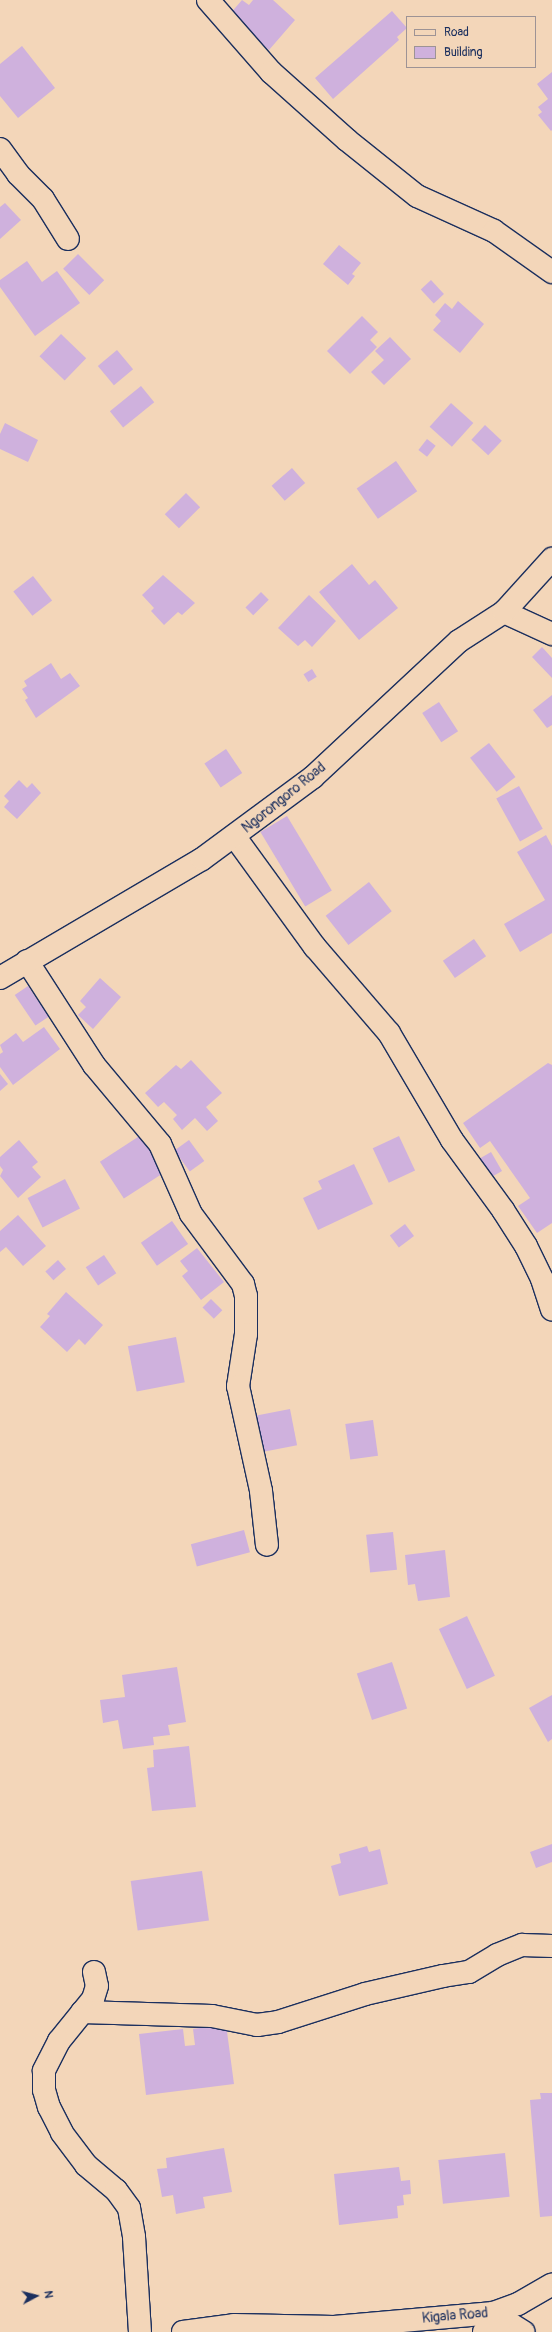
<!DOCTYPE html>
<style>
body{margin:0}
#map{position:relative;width:552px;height:2332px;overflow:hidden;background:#f3d6b9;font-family:Pangolin,sans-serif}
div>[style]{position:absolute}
.building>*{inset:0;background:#cfb1dd;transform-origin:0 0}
.roads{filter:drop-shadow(1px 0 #1b2f5e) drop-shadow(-1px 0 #1b2f5e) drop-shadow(0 1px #1b2f5e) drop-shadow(0 -1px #1b2f5e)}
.street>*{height:22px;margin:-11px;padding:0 11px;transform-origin:11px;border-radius:11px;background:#f3d6b9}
span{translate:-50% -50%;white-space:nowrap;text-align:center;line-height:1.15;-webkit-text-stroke:3px #f3d6b9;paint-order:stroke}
.street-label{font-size:14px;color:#1b2f5e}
.legend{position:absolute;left:406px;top:16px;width:130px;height:52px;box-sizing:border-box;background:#f3d6b9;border:1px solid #9d9395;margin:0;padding:5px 7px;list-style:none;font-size:12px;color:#1b2f5e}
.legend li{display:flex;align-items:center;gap:8px;height:20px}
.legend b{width:20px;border:1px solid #9d9395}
.north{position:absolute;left:16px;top:2276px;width:40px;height:40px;-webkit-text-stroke:3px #f3d6b9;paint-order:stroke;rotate:83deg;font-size:11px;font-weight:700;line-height:16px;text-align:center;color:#1b2f5e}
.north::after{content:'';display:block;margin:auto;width:14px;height:18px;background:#1b2f5e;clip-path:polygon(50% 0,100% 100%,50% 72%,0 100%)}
</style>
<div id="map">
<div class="building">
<div style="clip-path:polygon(242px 0,249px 5px,253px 0,273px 0,295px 20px,269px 50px,229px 15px)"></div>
<div style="clip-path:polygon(392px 11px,407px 28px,397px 37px,399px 40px,333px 99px,315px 78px)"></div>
<div style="clip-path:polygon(22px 46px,55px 88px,18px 118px,0 96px,0 64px)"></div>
<div style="clip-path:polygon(552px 72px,552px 130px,551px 131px,538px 115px,542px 112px,538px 107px,548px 99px,537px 84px)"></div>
<div style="clip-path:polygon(5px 203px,21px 220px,0 239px,0 207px)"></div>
<div style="clip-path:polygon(339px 245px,361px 263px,352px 274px,355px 276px,348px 285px,323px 264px)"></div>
<div style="left:78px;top:254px;width:37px;height:21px;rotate:45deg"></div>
<div style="clip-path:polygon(27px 261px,42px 282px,57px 271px,80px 303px,35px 336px,0 287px,0 280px)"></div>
<div style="left:431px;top:280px;width:19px;height:14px;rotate:47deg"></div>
<div style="clip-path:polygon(458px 301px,484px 324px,460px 353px,433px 330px,441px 321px,435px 315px,445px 303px,452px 309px)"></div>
<div style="clip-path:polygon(362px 316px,378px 332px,370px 340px,377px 347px,350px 374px,327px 351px)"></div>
<div style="left:61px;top:334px;width:35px;height:31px;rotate:44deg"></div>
<div style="clip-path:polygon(390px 337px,411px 359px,384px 385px,371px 372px,384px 360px,375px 351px)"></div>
<div style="left:117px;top:350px;width:25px;height:25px;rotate:50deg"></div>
<div style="left:141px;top:386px;width:21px;height:40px;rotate:51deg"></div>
<div style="left:451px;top:403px;width:30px;height:32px;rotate:42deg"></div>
<div style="clip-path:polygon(5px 423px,38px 440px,28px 462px,0 449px,0 434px)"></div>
<div style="left:485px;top:425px;width:23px;height:20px;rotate:43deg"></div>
<div style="left:427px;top:439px;width:11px;height:14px;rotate:38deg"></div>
<div style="left:396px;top:461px;width:37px;height:48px;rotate:55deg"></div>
<div style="left:292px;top:468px;width:20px;height:27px;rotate:49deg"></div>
<div style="left:186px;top:493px;width:20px;height:30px;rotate:45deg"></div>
<div style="clip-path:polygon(352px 564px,369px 585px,375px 580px,398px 608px,359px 640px,319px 592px)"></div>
<div style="clip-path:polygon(163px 575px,195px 603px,182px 615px,178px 612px,164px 625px,151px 611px,154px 608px,142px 595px)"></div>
<div style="left:33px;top:576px;width:31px;height:25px;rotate:52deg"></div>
<div style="left:261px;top:592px;width:11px;height:22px;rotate:45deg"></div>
<div style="clip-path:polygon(309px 595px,336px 621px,312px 647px,305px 640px,298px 646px,278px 628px)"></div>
<div style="clip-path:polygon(542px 647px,552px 658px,552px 678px,532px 657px)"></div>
<div style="clip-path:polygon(51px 663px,61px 679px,70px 673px,80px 686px,36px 718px,25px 700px,28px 698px,22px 689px,27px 686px,24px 681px)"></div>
<div style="left:312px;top:669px;width:9px;height:10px;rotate:58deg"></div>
<div style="clip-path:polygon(552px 695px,552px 725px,547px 728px,533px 710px)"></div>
<div style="left:439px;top:702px;width:35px;height:20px;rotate:57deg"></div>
<div style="left:489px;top:743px;width:43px;height:24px;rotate:52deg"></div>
<div style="left:226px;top:749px;width:29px;height:26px;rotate:56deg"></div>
<div style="clip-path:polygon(19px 780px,27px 788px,32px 783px,41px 793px,17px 819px,4px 807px,9px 801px,4px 796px)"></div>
<div style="left:519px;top:786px;width:49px;height:26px;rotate:61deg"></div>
<div style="left:287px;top:816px;width:87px;height:31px;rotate:59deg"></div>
<div style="clip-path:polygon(546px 835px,552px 846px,552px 933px,520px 952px,504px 924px,545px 900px,517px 852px)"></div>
<div style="left:369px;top:882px;width:37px;height:55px;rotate:52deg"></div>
<div style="left:474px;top:939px;width:21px;height:38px;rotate:55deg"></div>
<div style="clip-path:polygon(100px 978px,121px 997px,93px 1029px,78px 1015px,86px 1007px,80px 1001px)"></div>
<div style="left:28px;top:986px;width:37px;height:16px;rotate:56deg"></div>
<div style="clip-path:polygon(44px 1027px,60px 1049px,13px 1085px,0 1067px,0 1054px,3px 1052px,0 1045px,16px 1033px,23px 1042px)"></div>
<div style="clip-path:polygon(191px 1060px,222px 1093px,206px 1107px,218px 1121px,207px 1131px,195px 1118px,182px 1130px,173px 1119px,177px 1115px,164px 1102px,158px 1107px,145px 1093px,176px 1065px,181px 1069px)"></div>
<div style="clip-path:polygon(548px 1063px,552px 1065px,552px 1223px,537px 1233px,518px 1206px,530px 1198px,490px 1141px,480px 1148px,463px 1123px)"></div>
<div style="clip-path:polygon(0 1074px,8px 1084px,0 1091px)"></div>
<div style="left:141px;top:1135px;width:44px;height:49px;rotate:57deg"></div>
<div style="left:399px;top:1136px;width:38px;height:29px;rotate:65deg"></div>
<div style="clip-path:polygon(19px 1140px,38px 1162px,32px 1167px,41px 1177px,18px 1198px,0 1176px,3px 1170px,0 1166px,0 1157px)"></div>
<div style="left:189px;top:1140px;width:26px;height:18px;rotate:54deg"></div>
<div style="left:491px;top:1152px;width:22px;height:13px;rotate:60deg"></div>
<div style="clip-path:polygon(354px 1164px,373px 1204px,318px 1230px,303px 1198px,322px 1189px,318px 1181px)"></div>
<div style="left:65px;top:1179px;width:33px;height:42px;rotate:63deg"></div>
<div style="clip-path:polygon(18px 1215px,46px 1246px,23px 1266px,6px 1247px,0 1252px,0 1231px)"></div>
<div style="left:172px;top:1221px;width:28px;height:38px;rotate:55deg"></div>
<div style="left:405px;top:1224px;width:15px;height:19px;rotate:53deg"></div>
<div style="clip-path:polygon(197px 1248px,224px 1282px,201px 1300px,182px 1276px,188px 1271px,180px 1261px)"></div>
<div style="left:104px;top:1255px;width:22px;height:22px;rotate:56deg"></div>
<div style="left:58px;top:1260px;width:12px;height:17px;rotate:48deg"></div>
<div style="clip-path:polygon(66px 1292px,103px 1325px,85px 1345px,79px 1339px,67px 1352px,40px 1327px,50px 1316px,47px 1314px)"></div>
<div style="left:211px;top:1299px;width:16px;height:12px;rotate:45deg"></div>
<div style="left:176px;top:1337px;width:46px;height:49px;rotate:79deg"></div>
<div style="left:290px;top:1409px;width:37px;height:38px;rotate:79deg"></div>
<div style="left:373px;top:1420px;width:36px;height:28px;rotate:82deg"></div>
<div style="left:244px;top:1530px;width:23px;height:55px;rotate:75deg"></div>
<div style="left:393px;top:1532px;width:38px;height:27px;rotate:84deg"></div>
<div style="clip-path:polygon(445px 1550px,450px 1597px,418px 1601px,415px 1584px,408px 1585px,405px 1555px)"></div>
<div style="left:467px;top:1616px;width:66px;height:31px;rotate:65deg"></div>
<div style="left:392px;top:1662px;width:49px;height:37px;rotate:72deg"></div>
<div style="clip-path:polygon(177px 1667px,186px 1722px,168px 1725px,170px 1735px,153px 1737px,154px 1745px,123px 1749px,118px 1720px,103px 1723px,100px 1700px,125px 1697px,122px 1675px)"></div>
<div style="clip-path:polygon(552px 1695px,552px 1739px,548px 1742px,529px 1708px)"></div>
<div style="clip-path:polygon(189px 1746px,196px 1807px,152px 1811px,147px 1768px,154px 1767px,153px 1750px)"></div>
<div style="clip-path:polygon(552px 1844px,552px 1862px,536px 1868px,530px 1852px)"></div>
<div style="clip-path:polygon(367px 1846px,369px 1852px,380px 1849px,388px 1884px,339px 1896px,331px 1866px,341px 1863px,339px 1854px)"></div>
<div style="left:202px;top:1871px;width:50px;height:72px;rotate:82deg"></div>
<div style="clip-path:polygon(226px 2024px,234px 2084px,146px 2095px,139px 2034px,183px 2029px,185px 2046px,195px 2045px,193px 2029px)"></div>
<div style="clip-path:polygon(540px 2093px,552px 2093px,552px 2216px,540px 2217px,530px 2100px,541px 2099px)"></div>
<div style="clip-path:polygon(224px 2148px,232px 2192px,203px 2197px,205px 2208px,176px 2214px,173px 2195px,162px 2197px,157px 2169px,167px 2168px,166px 2158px)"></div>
<div style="left:505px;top:2153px;width:44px;height:67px;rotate:84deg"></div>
<div style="clip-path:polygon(399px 2167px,401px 2181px,410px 2180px,411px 2194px,403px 2195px,404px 2205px,397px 2206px,398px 2218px,339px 2225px,334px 2174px)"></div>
</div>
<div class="roads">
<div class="street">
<div style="left:208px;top:0;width:96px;rotate:48.8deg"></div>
<div style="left:271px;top:72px;width:102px;rotate:41.8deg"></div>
<div style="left:347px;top:140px;width:90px;rotate:38.7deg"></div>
<div style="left:417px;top:196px;width:85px;rotate:24.4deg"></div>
<div style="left:494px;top:231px;width:71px;rotate:35.3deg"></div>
<div style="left:0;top:149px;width:31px;rotate:54deg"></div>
<div style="left:18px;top:174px;width:35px;rotate:45deg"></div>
<div style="left:43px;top:199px;width:47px;rotate:58deg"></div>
<div style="left:504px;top:612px;width:53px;rotate:24.6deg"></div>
<div style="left:235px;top:837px;width:136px;rotate:54deg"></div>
<div style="left:315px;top:947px;width:113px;rotate:49.3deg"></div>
<div style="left:389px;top:1033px;width:124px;rotate:59.5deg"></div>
<div style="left:452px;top:1140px;width:87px;rotate:53.9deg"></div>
<div style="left:503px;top:1210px;width:43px;rotate:57.4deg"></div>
<div style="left:526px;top:1246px;width:37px;rotate:64deg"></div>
<div style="left:542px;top:1279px;width:32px;rotate:72deg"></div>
<div style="left:27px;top:961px;width:124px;rotate:57.2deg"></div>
<div style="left:94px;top:1065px;width:103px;rotate:50.1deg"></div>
<div style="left:160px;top:1144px;width:77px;rotate:66.1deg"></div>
<div style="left:191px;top:1214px;width:87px;rotate:53.4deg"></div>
<div style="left:243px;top:1284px;width:12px;rotate:76deg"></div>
<div style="left:246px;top:1296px;width:38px;rotate:90deg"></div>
<div style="left:246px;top:1334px;width:53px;rotate:98.7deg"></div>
<div style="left:238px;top:1386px;width:107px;rotate:77.6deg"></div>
<div style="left:261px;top:1491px;width:54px;rotate:83.7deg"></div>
<div style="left:0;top:978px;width:234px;rotate:-30.5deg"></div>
<div style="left:202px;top:859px;width:137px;rotate:-36.4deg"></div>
<div style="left:312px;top:778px;width:201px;rotate:-43deg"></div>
<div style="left:459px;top:641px;width:54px;rotate:-32.8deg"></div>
<div style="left:504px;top:612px;width:72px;rotate:-47.8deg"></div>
<div style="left:94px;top:1972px;width:14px;rotate:78deg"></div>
<div style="left:97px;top:1986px;width:14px;rotate:107deg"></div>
<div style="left:93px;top:1999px;width:54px;rotate:129deg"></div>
<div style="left:59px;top:2041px;width:34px;rotate:117deg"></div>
<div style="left:44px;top:2071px;width:19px;rotate:90deg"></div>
<div style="left:44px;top:2090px;width:18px;rotate:74deg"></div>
<div style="left:49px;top:2107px;width:29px;rotate:63deg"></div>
<div style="left:62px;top:2133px;width:40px;rotate:53deg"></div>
<div style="left:86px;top:2165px;width:39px;rotate:40deg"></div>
<div style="left:116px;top:2190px;width:22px;rotate:54deg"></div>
<div style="left:129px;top:2208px;width:29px;rotate:80deg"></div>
<div style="left:134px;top:2237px;width:95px;rotate:86.4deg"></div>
<div style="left:82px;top:2012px;width:130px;rotate:1.8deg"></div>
<div style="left:212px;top:2016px;width:46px;rotate:11.3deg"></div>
<div style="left:257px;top:2025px;width:21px;rotate:-8deg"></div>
<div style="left:278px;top:2022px;width:91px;rotate:-17.8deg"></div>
<div style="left:365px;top:1994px;width:80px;rotate:-13deg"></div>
<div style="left:443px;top:1976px;width:26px;rotate:-9deg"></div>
<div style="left:469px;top:1972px;width:33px;rotate:-31deg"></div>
<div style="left:497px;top:1955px;width:27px;rotate:-22deg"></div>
<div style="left:522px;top:1945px;width:30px;rotate:2deg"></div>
<div style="left:493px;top:2313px;width:36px;rotate:32deg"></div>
<div style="left:183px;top:2332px;width:51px;rotate:-7.8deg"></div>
<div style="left:234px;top:2325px;width:100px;rotate:1.1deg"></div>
<div style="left:334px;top:2327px;width:160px;rotate:-5deg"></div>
<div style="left:493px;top:2313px;width:27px;rotate:-20deg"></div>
<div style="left:518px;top:2304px;width:39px;rotate:-30deg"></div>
<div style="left:484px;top:2332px;width:22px;rotate:-36deg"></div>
</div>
</div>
<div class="street-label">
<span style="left:284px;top:798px;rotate:-39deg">Ngorongoro Road</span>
<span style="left:455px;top:2316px;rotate:-5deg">Kigala Road</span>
</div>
<ul class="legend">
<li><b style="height:5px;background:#f3d6b9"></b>Road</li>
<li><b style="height:11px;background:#cfb1dd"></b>Building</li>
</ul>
<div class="north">N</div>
</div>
